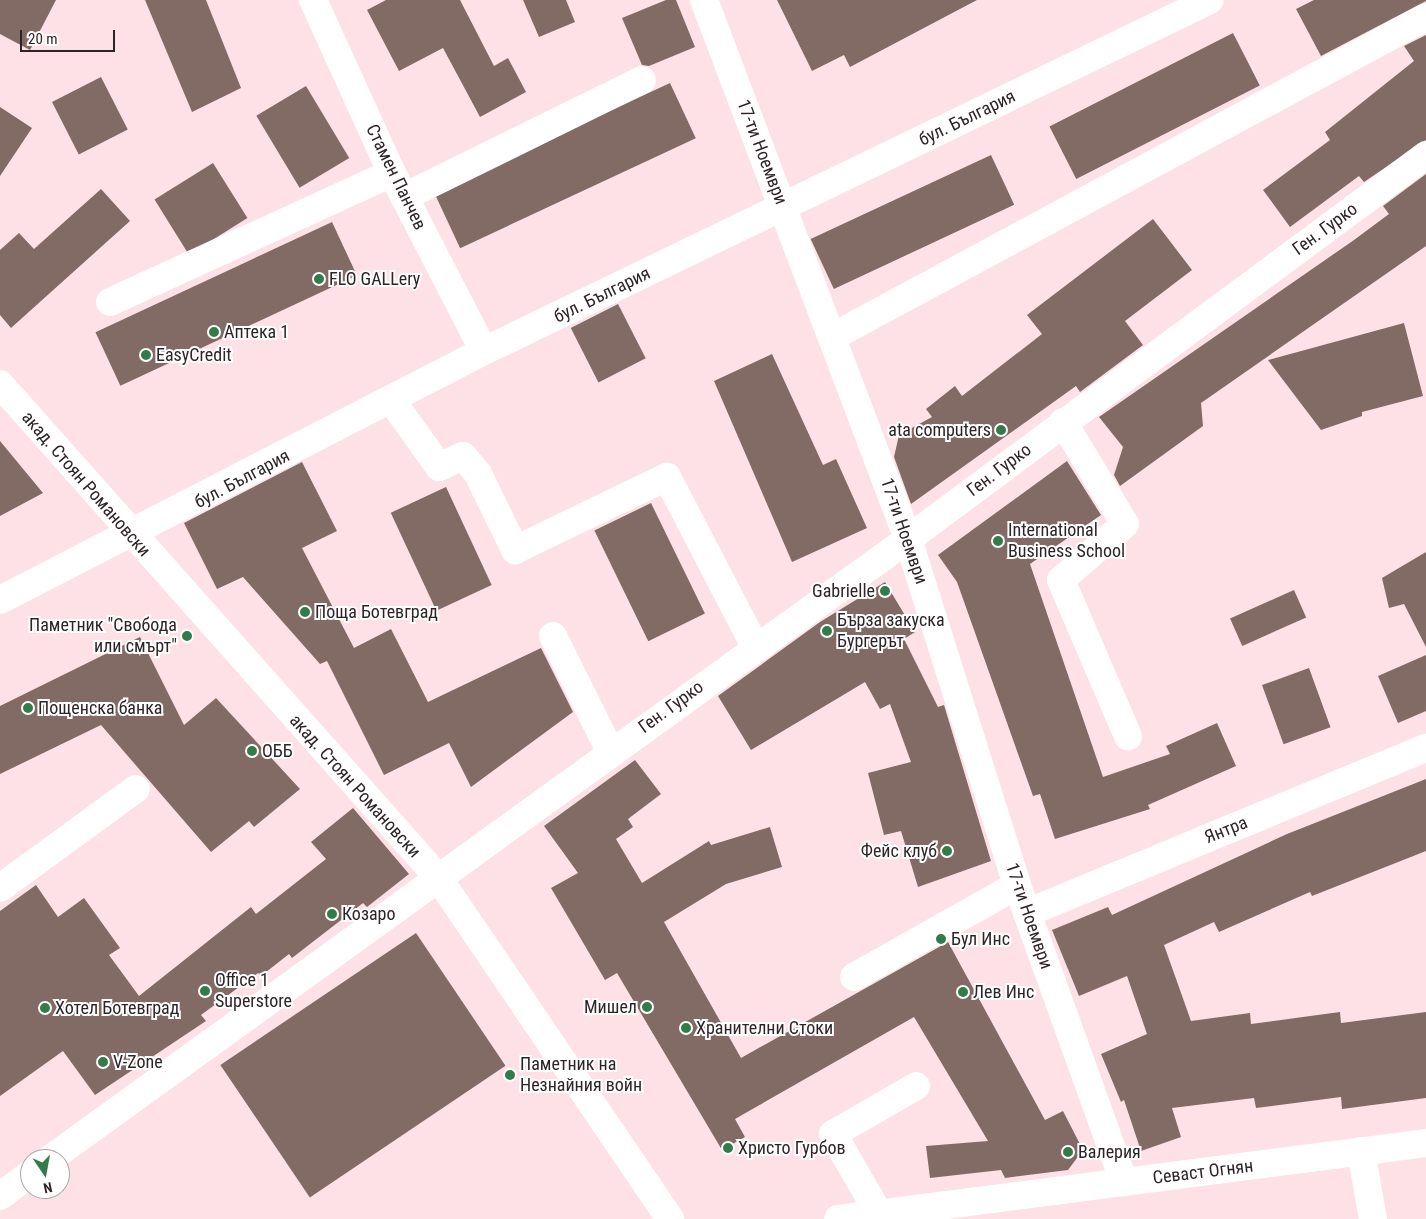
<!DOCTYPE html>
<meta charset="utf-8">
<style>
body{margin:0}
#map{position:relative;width:1426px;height:1219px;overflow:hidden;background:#fde1e7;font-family:"Roboto Condensed",sans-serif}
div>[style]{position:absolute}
.building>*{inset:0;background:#826a65;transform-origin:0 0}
.minor>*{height:28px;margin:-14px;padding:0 14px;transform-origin:14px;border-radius:14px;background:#fff}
.dots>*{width:14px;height:14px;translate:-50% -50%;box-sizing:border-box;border:2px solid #fff;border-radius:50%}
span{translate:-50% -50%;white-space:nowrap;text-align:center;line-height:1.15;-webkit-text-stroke:4px #fff;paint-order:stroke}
.street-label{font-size:18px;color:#2e2427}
.poi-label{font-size:18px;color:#2e2427}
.left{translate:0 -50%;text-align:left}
.right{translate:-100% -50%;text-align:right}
.north{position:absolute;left:20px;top:1149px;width:50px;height:50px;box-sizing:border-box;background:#fff;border:1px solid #aba7a9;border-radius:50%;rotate:168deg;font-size:14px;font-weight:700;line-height:20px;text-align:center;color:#2e2427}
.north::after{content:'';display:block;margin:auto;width:18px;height:22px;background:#317c4a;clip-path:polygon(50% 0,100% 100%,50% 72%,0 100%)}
.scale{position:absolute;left:20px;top:30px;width:95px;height:22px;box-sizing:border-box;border:2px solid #2e2427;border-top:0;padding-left:6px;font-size:15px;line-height:18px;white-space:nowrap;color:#2e2427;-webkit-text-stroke:4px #fff;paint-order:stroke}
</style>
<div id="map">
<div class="building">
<div style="clip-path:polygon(0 0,56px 0,30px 50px,0 34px)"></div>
<div style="clip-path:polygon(145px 0,206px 0,241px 88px,192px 112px)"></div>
<div style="clip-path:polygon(386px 0,460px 0,494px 66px,508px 58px,526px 92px,480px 117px,443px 48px,399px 71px,367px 10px)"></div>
<div style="clip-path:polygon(523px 0,566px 0,575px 22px,539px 37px)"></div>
<div style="clip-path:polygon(666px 0,676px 0,695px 47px,649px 66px,642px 65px,622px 18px)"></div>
<div style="clip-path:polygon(777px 0,977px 0,850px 67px,844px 55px,812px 71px)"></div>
<div style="clip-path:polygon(1314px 0,1426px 0,1426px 1px,1321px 56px,1296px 9px)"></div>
<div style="left:1233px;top:33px;width:59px;height:206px;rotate:63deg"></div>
<div style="clip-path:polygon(1426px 35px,1426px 140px,1364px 182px,1359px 176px,1290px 227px,1263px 190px,1330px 140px,1325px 132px,1414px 61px,1404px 46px)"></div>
<div style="left:101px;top:77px;width:59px;height:55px;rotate:63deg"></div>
<div style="left:670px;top:83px;width:61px;height:260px;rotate:65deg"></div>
<div style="left:306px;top:86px;width:84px;height:58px;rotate:59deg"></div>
<div style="clip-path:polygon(0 107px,32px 128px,0 176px)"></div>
<div style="left:991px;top:155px;width:55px;height:199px;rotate:65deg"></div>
<div style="left:213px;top:163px;width:65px;height:69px;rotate:58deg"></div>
<div style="clip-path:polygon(1426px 174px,1426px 246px,1201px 403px,1203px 426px,1120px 486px,1114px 475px,1123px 447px,1099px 417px,1354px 240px,1389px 214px,1383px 206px)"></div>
<div style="clip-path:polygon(101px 189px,130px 221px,11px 328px,0 315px,0 250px,19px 233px,34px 249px)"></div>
<div style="clip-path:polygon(1153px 219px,1192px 270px,1125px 321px,1143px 345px,1080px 392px,1076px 386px,911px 504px,894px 457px,899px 435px,932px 417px,926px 409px,955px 386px,962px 396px,1042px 334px,1027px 315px)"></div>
<div style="left:332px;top:222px;width:59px;height:261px;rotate:65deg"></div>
<div style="left:618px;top:304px;width:61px;height:53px;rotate:63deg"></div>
<div style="clip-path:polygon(1404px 323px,1423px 396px,1362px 412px,1362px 416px,1321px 430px,1268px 360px)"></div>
<div style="clip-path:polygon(772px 354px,823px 465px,836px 459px,867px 528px,792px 562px,714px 381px)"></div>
<div style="clip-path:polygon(0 441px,43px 493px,0 516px)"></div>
<div style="clip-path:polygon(1067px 461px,1101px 515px,1030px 564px,1103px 777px,1170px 754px,1166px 746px,1217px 723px,1236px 766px,1148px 805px,1150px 809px,1055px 839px,1040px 794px,1033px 796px,957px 582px,938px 555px)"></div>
<div style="clip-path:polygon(302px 462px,337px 531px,302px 548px,354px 648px,391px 629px,428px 702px,541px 648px,573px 712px,471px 787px,449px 743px,384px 775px,327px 661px,320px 664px,243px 577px,217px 589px,184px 523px)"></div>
<div style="left:446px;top:487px;width:108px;height:61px;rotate:65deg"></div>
<div style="left:651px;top:503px;width:123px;height:63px;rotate:64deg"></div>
<div style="clip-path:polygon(1426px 552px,1426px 647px,1404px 604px,1389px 608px,1382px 578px)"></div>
<div style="clip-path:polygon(885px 582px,915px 632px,904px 639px,938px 707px,944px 705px,991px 861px,918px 887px,901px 831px,884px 835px,868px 773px,911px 762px,890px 704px,880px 709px,865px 682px,751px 750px,718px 696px,820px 622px)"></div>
<div style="left:1294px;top:590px;width:30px;height:70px;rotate:66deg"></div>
<div style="clip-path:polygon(140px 637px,184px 725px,216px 698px,300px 789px,254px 827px,249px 821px,211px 852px,101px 725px,0 774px,0 706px)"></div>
<div style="clip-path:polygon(1426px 655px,1426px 711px,1398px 723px,1378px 676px)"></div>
<div style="left:1309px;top:668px;width:63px;height:50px;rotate:70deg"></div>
<div style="clip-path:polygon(635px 760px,661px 794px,628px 819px,633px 827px,616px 839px,642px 883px,709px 841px,711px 845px,770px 827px,782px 867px,726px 884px,664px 922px,741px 1058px,948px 942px,1045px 1120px,1063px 1111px,1083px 1150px,1068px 1170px,1005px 1178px,1001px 1170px,930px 1178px,926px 1146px,988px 1141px,914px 1017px,735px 1119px,745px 1137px,722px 1150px,617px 973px,605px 980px,551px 888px,578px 873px,544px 826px)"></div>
<div style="clip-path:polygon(1426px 779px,1426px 851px,1312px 896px,1310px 892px,1219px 932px,1214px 922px,1164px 945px,1191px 1021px,1250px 1013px,1251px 1024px,1340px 1012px,1341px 1023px,1426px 1012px,1426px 1098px,1342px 1109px,1341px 1097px,1256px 1108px,1254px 1098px,1172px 1108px,1181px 1137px,1141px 1151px,1124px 1100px,1121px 1102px,1101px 1054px,1147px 1034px,1127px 976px,1079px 996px,1052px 930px,1108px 907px,1112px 915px,1287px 834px)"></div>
<div style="clip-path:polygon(353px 808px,409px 874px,367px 907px,363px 903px,292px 958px,289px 954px,261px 976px,258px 973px,201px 1015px,206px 1021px,95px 1095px,63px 1051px,0 1096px,0 911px,36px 885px,58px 917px,84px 898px,120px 948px,109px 955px,139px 996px,251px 907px,256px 914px,326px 859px,311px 842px)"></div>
<div style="left:416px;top:933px;width:160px;height:236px;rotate:56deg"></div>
</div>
<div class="minor">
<div style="left:313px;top:0;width:190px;rotate:65.5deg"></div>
<div style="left:392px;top:173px;width:200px;rotate:62.7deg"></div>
<div style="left:704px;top:0;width:576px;rotate:69.27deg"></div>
<div style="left:908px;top:539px;width:363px;rotate:72.5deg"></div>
<div style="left:1017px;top:885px;width:316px;rotate:70.2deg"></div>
<div style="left:404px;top:197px;width:265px;rotate:-26.2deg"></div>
<div style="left:110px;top:302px;width:310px;rotate:-24.6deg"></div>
<div style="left:834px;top:336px;width:672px;rotate:-28.32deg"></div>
<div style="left:0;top:384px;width:658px;rotate:48.39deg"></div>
<div style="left:437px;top:876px;width:415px;rotate:55.8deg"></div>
<div style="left:392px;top:401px;width:81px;rotate:54.5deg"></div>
<div style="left:439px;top:467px;width:26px;rotate:-25deg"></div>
<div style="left:463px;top:456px;width:23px;rotate:50deg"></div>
<div style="left:478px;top:474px;width:85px;rotate:64deg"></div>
<div style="left:515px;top:550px;width:169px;rotate:-25.7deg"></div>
<div style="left:667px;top:477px;width:191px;rotate:62.5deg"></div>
<div style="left:1063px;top:422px;width:119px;rotate:58.7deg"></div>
<div style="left:1125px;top:524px;width:85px;rotate:138.8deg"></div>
<div style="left:1061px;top:580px;width:170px;rotate:66.8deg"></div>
<div style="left:0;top:600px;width:544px;rotate:-27.22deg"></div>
<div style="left:484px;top:351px;width:806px;rotate:-25.8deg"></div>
<div style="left:553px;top:636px;width:128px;rotate:63.6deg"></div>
<div style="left:0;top:888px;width:168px;rotate:-36.1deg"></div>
<div style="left:1027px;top:913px;width:432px;rotate:-22.5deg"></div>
<div style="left:854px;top:977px;width:187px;rotate:-29.4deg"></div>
<div style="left:1361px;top:1151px;width:69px;rotate:80deg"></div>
<div style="left:50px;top:1159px;width:1059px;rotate:-35.85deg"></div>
<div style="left:908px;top:539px;width:645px;rotate:-36.55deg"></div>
<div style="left:0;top:1196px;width:37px;rotate:-36deg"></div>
<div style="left:838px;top:1219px;width:593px;rotate:-7.36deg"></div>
<div style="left:882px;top:1219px;width:98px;rotate:-120deg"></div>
<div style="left:833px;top:1134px;width:96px;rotate:-30deg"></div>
</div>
<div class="dots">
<div style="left:319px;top:279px;background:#317c4a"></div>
<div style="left:214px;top:332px;background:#317c4a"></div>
<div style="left:146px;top:355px;background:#317c4a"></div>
<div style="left:1001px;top:430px;background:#317c4a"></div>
<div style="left:998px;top:541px;background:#317c4a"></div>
<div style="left:885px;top:591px;background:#317c4a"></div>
<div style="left:305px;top:612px;background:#317c4a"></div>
<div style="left:827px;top:631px;background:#317c4a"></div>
<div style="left:187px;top:636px;background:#317c4a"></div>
<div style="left:28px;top:708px;background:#317c4a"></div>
<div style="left:252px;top:751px;background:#317c4a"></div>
<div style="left:947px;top:851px;background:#317c4a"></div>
<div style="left:332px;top:914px;background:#317c4a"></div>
<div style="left:941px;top:939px;background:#317c4a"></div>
<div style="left:205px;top:991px;background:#317c4a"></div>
<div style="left:963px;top:992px;background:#317c4a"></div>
<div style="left:647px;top:1007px;background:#317c4a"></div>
<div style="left:45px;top:1008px;background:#317c4a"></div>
<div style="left:686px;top:1028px;background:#317c4a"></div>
<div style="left:103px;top:1062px;background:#317c4a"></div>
<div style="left:510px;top:1075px;background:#317c4a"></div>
<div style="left:728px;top:1148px;background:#317c4a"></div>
<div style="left:1068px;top:1152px;background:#317c4a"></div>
</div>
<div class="street-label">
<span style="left:967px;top:118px;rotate:-26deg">бул. България</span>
<span style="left:762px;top:152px;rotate:69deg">17-ти Ноември</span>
<span style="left:396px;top:177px;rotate:64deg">Стамен Панчев</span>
<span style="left:1325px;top:229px;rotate:-36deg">Ген. Гурко</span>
<span style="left:602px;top:295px;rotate:-26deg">бул. България</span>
<span style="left:999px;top:470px;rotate:-37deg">Ген. Гурко</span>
<span style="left:242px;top:479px;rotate:-28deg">бул. България</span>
<span style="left:86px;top:484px;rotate:49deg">акад. Стоян Романовски</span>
<span style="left:904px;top:531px;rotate:71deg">17-ти Ноември</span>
<span style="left:671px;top:707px;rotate:-36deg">Ген. Гурко</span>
<span style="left:355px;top:786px;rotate:48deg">акад. Стоян Романовски</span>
<span style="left:1226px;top:830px;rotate:-22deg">Янтра</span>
<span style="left:1029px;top:916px;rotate:71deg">17-ти Ноември</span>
<span style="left:1203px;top:1172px;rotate:-7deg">Севаст Огнян</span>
</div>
<div class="poi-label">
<span class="left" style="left:329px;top:279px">FLO GALLery</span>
<span class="left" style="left:224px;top:332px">Аптека 1</span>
<span class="left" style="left:156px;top:355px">EasyCredit</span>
<span class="right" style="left:991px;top:430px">ata computers</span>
<span class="left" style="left:1008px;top:541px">International<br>Business School</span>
<span class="right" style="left:875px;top:591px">Gabrielle</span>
<span class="left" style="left:315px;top:612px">Поща Ботевград</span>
<span class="left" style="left:837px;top:631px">Бърза закуска<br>Бургерът</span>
<span class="right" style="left:177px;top:636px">Паметник "Свобода<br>или смърт"</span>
<span class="left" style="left:38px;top:708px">Пощенска банка</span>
<span class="left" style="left:262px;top:751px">ОББ</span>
<span class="right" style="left:937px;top:851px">Фейс клуб</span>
<span class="left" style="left:342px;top:914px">Козаро</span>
<span class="left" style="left:951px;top:939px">Бул Инс</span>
<span class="left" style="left:215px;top:991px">Office 1<br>Superstore</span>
<span class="left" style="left:973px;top:992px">Лев Инс</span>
<span class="right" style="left:637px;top:1007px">Мишел</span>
<span class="left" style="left:55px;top:1008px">Хотел Ботевград</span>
<span class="left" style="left:696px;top:1028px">Хранителни Стоки</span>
<span class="left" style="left:113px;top:1062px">V-Zone</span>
<span class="left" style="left:520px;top:1075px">Паметник на<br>Незнайния войн</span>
<span class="left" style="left:738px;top:1148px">Христо Гурбов</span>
<span class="left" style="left:1078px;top:1152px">Валерия</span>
</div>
<div class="north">N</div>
<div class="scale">20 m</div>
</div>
